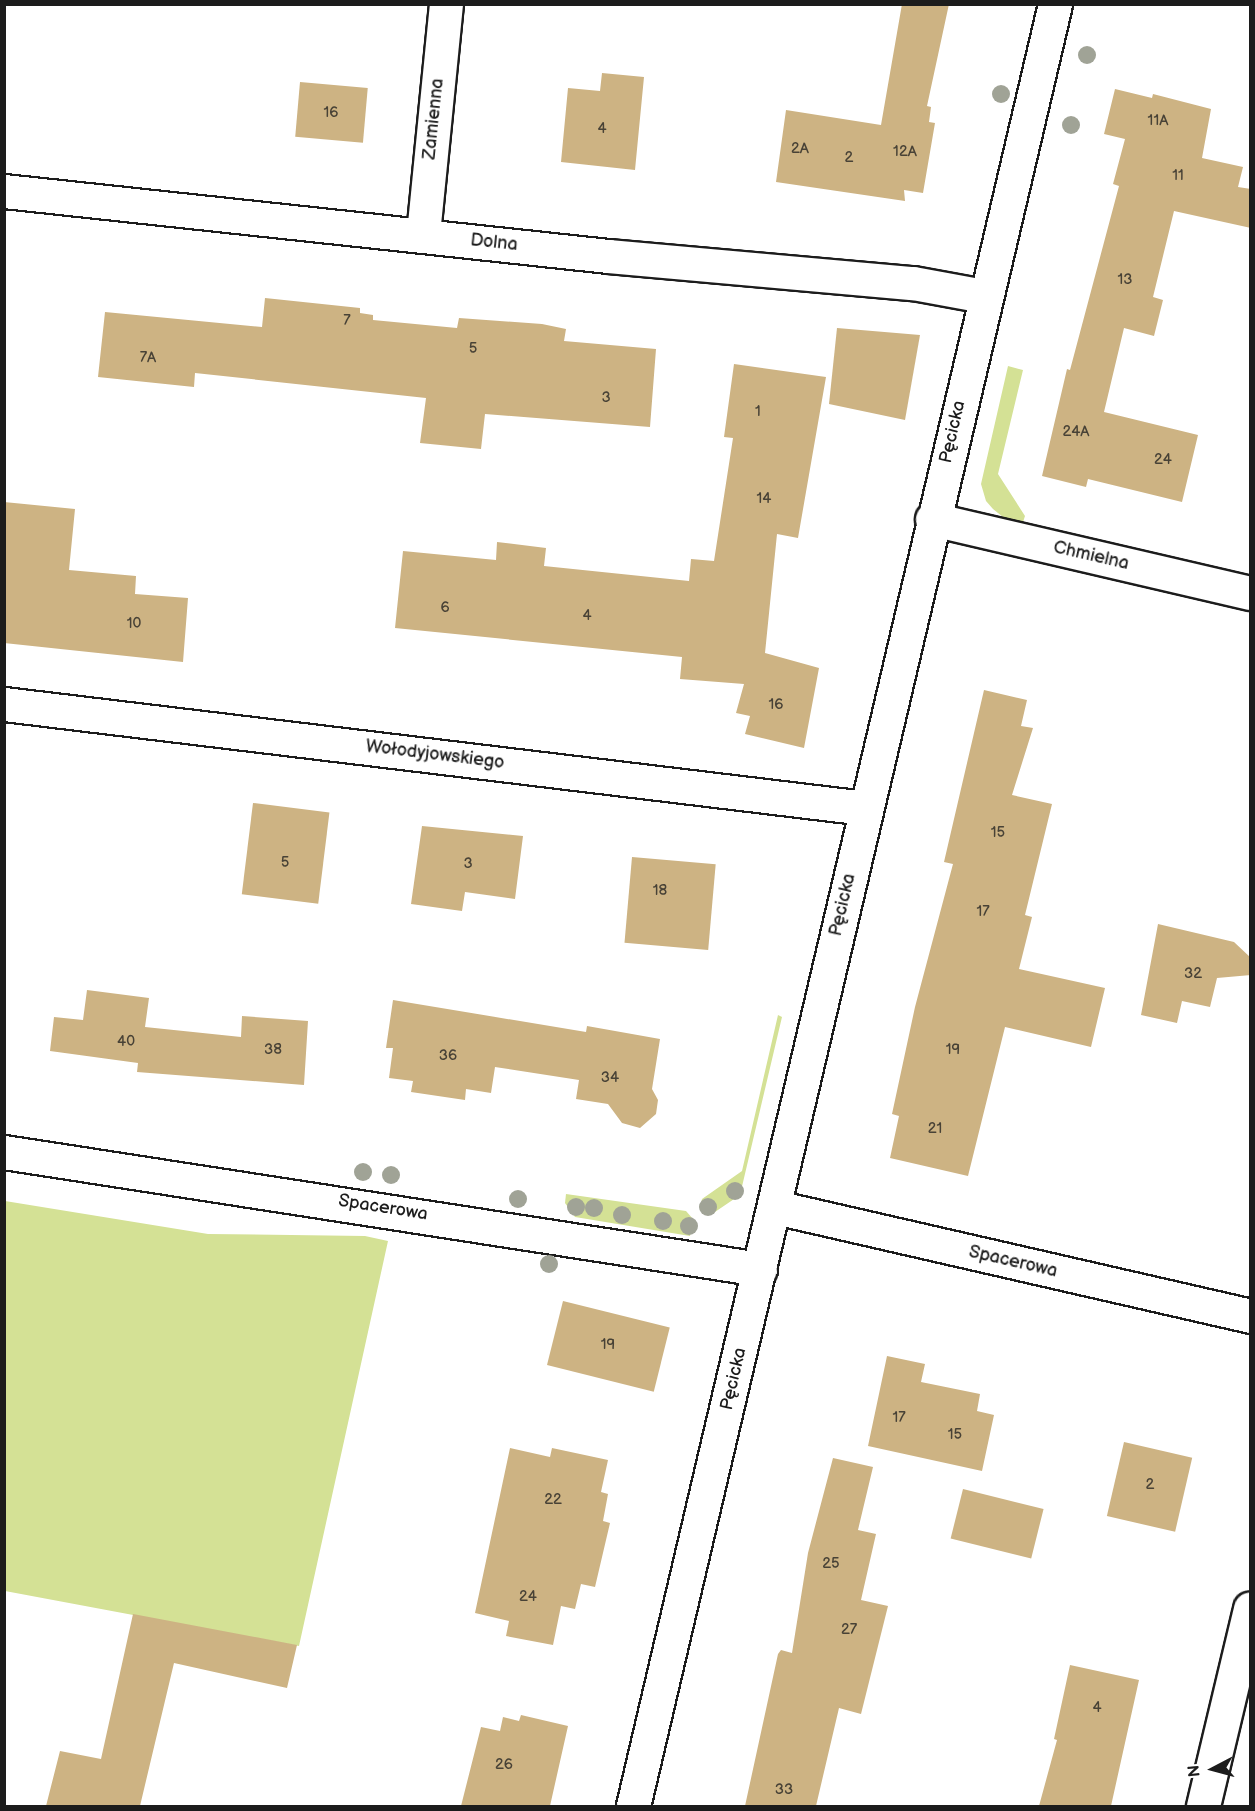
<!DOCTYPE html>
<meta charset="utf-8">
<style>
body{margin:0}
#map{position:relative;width:1255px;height:1811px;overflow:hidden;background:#fff;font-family:"Balsamiq Sans",sans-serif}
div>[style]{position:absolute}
.green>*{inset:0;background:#d4e195}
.building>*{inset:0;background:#cdb383;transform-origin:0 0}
.roads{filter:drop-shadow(2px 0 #1c1c1c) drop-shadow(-2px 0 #1c1c1c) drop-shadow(0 2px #1c1c1c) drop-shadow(0 -2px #1c1c1c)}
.minor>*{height:33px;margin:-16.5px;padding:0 16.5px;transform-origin:16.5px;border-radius:16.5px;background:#fff}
.trees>*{width:18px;height:18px;margin:-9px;border-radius:50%;background:#a0a396}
span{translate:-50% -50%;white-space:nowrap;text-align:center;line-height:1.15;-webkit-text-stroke:4.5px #fff;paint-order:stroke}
.number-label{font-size:15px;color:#484236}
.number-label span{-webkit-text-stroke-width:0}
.street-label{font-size:18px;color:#1c1c1c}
.frame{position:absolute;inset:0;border:6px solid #1c1c1c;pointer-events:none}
.north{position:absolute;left:1183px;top:1739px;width:60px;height:60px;-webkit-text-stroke:4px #fff;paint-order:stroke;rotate:264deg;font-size:16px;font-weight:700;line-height:24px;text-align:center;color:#1c1c1c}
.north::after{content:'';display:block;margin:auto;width:21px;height:27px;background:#1c1c1c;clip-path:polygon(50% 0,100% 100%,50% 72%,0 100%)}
</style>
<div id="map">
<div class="green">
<div style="clip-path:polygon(1008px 366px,1023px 370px,998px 474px,1025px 516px,1022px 525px,1008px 521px,993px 509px,986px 501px,981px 484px)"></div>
<div style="clip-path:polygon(778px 1015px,782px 1017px,740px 1195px,712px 1214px,706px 1213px,700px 1209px,702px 1199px,742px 1171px)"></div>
<div style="clip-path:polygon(566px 1194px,686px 1211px,693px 1219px,690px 1236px,575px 1217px,565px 1203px)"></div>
<div style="clip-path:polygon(5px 1201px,208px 1234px,365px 1236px,388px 1241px,299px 1646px,5px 1591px)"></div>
</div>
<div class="building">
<div style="clip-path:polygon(902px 4px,949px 4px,927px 106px,931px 107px,929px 122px,935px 123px,923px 193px,904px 190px,905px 201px,776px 182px,786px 110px,881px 125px)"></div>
<div style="clip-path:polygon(602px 73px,644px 77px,635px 170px,561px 162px,568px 88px,600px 91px)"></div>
<div style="left:300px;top:82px;width:68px;height:55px;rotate:5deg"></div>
<div style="clip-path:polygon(1115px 89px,1152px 98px,1153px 94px,1211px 109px,1202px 158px,1243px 167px,1238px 187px,1251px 189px,1251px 228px,1174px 211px,1153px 297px,1163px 300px,1154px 336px,1124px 328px,1104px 412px,1198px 435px,1182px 502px,1088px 479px,1086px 487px,1042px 476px,1067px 369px,1070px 370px,1119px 186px,1113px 184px,1125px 139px,1104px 134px)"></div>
<div style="clip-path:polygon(265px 298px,360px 308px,360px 313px,373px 315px,373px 320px,457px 328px,459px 318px,542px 324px,566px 329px,564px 341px,656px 349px,650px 427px,485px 414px,481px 449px,420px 443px,426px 398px,195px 373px,194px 387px,98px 377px,105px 312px,262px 327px)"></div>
<div style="clip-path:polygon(837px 328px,920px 335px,905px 420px,829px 404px)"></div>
<div style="clip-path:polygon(734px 364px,826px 377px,798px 538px,777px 534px,765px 653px,819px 668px,804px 748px,745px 734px,750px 716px,736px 713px,744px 684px,680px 679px,682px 657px,395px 628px,403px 551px,496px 560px,497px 542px,546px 548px,544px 566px,689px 581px,691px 559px,714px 561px,733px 438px,724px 437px)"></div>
<div style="clip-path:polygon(4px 502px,75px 509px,69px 570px,136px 576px,135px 594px,188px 598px,183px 662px,4px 643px)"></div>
<div style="clip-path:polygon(984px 690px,1027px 700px,1021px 726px,1033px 728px,1012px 795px,1052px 804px,1025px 915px,1032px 917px,1019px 969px,1105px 988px,1091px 1047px,1005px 1027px,968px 1176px,890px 1158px,899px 1116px,892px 1114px,915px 1007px,953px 864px,944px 862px)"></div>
<div style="left:253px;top:803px;width:77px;height:92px;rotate:7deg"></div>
<div style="clip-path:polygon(422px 826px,523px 836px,515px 899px,465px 892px,462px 911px,411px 904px)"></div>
<div style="left:632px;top:857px;width:84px;height:86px;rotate:5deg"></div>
<div style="clip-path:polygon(1158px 924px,1234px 942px,1251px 958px,1251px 975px,1217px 978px,1210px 1007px,1182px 1001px,1177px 1023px,1141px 1015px)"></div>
<div style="clip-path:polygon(87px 990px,149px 998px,145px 1027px,241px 1037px,242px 1016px,308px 1021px,304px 1085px,137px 1072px,138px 1063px,50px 1051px,54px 1017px,83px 1020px)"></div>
<div style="clip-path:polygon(393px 1000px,586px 1032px,587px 1026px,660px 1039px,652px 1089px,658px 1100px,656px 1114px,640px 1128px,622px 1123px,608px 1104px,576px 1099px,579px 1080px,495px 1067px,491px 1093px,466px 1089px,465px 1100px,411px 1092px,413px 1081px,389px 1078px,393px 1048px,386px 1048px)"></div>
<div style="left:563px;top:1301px;width:110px;height:66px;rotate:14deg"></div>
<div style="clip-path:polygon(887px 1356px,925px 1364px,921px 1382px,980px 1394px,977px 1411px,994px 1415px,982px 1471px,868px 1446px)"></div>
<div style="left:1124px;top:1442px;width:70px;height:76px;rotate:13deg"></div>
<div style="clip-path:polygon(510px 1448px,550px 1457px,552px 1448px,608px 1460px,601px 1492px,608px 1494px,603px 1521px,610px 1523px,595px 1587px,581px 1584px,575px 1609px,561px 1606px,553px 1645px,506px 1636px,509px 1621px,475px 1613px)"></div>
<div style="clip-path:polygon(833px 1458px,873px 1467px,858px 1530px,876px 1534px,861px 1600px,888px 1606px,861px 1714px,839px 1708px,816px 1806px,745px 1806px,778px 1654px,781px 1650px,792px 1653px,808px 1553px)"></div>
<div style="left:963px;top:1489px;width:83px;height:51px;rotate:14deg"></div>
<div style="clip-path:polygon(133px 1614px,297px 1645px,287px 1688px,174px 1663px,140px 1806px,46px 1806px,60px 1751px,101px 1759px)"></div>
<div style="clip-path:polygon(1070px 1665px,1139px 1680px,1111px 1806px,1039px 1806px,1057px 1740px,1054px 1739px)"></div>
<div style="clip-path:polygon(521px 1715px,568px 1726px,550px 1806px,461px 1806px,481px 1727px,500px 1731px,503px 1717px,519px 1721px)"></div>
</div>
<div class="roads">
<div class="minor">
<div style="left:4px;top:191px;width:607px;rotate:6.14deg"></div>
<div style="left:608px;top:256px;width:306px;rotate:5.1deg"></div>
<div style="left:913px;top:283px;width:72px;rotate:10.4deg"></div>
<div style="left:423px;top:234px;width:231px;rotate:-84.3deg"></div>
<div style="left:932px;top:519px;width:326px;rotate:13.1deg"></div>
<div style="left:4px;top:704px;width:867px;rotate:6.89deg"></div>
<div style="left:4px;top:1152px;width:765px;rotate:8.8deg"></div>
<div style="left:775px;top:1207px;width:487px;rotate:12.9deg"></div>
<div style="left:633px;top:1806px;width:1851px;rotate:-76.82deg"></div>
<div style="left:1203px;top:1806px;width:203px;rotate:-76.6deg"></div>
</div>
</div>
<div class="trees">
<div style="left:1087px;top:55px"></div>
<div style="left:1001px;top:94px"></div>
<div style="left:1071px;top:125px"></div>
<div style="left:363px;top:1172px"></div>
<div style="left:391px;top:1175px"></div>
<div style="left:735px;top:1191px"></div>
<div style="left:518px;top:1199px"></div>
<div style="left:576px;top:1207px"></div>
<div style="left:708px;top:1207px"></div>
<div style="left:594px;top:1208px"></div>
<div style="left:622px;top:1215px"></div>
<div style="left:663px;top:1221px"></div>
<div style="left:689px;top:1226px"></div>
<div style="left:549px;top:1264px"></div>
</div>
<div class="number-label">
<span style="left:331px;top:113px">16</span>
<span style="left:1158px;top:121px">11A</span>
<span style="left:602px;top:129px">4</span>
<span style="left:800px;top:149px">2A</span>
<span style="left:905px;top:152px">12A</span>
<span style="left:849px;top:158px">2</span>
<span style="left:1178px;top:176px">11</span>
<span style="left:1125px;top:280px">13</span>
<span style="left:347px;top:321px">7</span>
<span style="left:473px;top:349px">5</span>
<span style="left:148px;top:358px">7A</span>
<span style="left:606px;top:398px">3</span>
<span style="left:758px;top:412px">1</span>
<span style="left:1076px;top:432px">24A</span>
<span style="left:1163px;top:460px">24</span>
<span style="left:764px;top:499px">14</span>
<span style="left:445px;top:608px">6</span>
<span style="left:587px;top:616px">4</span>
<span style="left:134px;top:624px">10</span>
<span style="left:776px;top:705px">16</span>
<span style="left:998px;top:833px">15</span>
<span style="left:285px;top:863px">5</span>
<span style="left:468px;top:864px">3</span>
<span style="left:660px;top:891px">18</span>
<span style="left:983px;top:912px">17</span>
<span style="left:1193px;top:974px">32</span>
<span style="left:126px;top:1042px">40</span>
<span style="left:273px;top:1050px">38</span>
<span style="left:953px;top:1050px">19</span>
<span style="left:448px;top:1056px">36</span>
<span style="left:610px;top:1078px">34</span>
<span style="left:935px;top:1129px">21</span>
<span style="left:608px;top:1345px">19</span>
<span style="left:899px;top:1418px">17</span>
<span style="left:955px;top:1435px">15</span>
<span style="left:1150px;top:1485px">2</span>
<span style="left:553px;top:1500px">22</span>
<span style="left:831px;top:1564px">25</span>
<span style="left:528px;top:1597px">24</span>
<span style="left:849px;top:1630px">27</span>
<span style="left:1097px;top:1708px">4</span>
<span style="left:504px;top:1765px">26</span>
<span style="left:784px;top:1790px">33</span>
</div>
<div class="street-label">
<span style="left:434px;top:119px;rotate:-84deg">Zamienna</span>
<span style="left:494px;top:243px;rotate:6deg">Dolna</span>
<span style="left:953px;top:432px;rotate:-77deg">Pęcicka</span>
<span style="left:1091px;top:556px;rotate:13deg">Chmielna</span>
<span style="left:435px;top:755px;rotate:7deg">Wołodyjowskiego</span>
<span style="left:843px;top:905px;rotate:-77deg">Pęcicka</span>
<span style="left:383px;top:1208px;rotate:9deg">Spacerowa</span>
<span style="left:1013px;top:1262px;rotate:13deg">Spacerowa</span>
<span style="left:734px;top:1379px;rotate:-77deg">Pęcicka</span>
</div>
<div class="frame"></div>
<div class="north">N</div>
</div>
